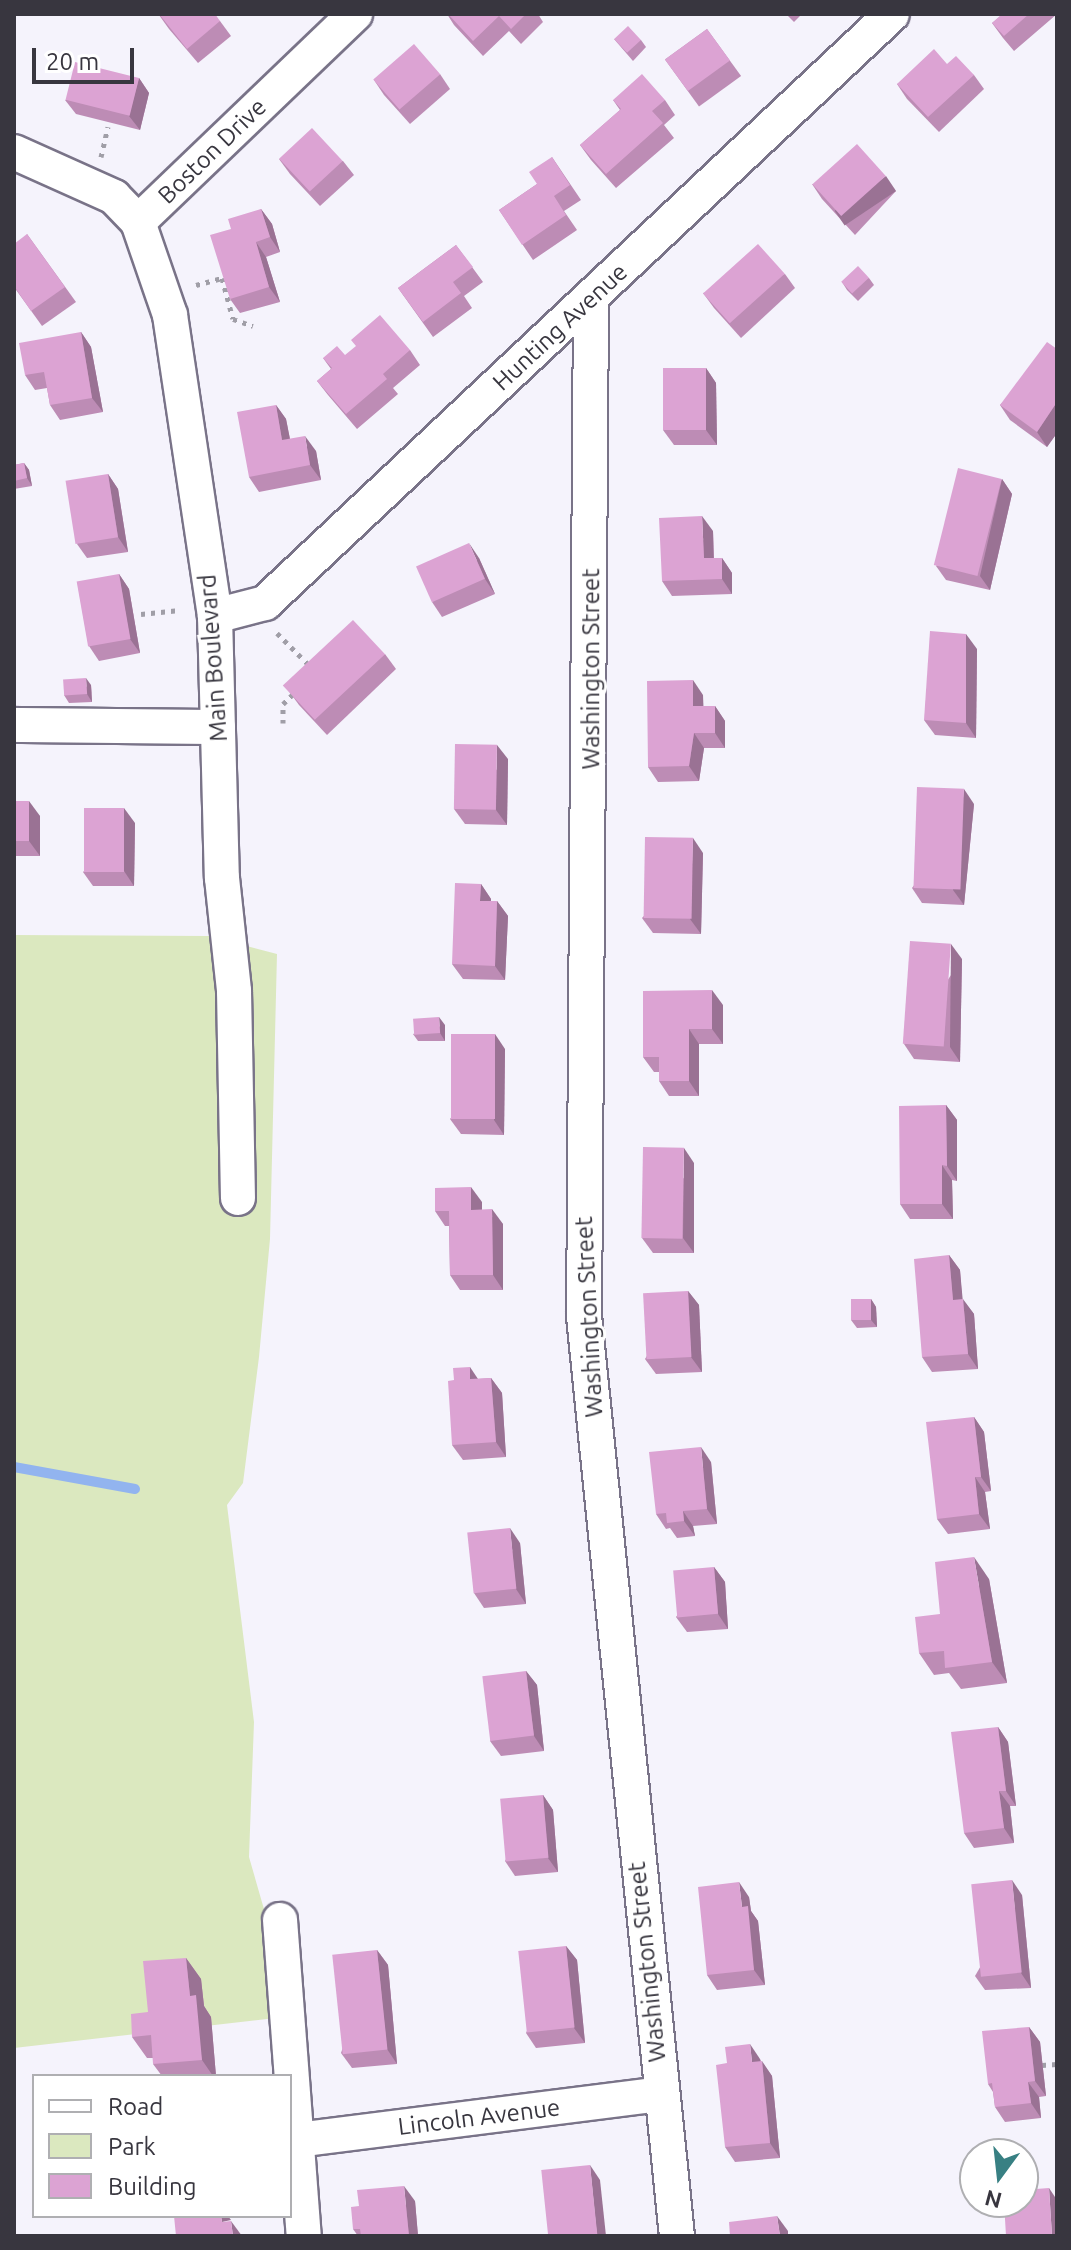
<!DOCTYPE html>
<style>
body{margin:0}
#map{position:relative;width:1071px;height:2250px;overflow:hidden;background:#f5f3fc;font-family:Ubuntu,sans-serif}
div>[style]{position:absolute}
.green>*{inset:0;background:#dbe8bf}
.stream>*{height:10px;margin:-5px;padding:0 5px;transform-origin:5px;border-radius:5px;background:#92b4ef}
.path>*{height:5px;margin-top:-2.5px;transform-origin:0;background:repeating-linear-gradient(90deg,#a09ea7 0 4px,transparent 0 10px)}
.roads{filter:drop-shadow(2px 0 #797388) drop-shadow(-2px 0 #797388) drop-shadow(0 2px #797388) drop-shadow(0 -2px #797388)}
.minor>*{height:34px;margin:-17px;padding:0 17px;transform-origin:17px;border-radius:17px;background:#fff}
.wall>*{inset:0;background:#bd8cb5;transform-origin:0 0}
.shaded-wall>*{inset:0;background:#9a7294;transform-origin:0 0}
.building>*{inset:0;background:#dca3d3;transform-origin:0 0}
span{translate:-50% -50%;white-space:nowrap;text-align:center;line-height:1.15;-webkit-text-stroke:6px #fff;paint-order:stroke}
.street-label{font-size:24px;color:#38363f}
.frame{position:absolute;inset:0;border:16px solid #38363f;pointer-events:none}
.legend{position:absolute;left:32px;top:2074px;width:260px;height:144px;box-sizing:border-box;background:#fff;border:2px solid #afafb2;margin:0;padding:10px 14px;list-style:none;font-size:24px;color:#38363f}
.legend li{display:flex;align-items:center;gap:16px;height:40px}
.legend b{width:40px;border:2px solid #afafb2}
.north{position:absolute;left:959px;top:2138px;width:80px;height:80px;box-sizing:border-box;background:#fff;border:2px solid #afafb2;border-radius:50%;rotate:195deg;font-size:22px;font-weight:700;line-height:32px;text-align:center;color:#38363f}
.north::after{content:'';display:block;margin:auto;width:28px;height:36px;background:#388083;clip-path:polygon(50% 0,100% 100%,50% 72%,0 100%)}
.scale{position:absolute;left:32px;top:48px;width:102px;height:36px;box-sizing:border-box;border:4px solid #38363f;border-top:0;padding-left:10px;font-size:24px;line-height:28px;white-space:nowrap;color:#38363f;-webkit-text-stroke:6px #fff;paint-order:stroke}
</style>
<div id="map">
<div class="green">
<div style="clip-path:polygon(14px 935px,209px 936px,277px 954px,270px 1239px,259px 1357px,243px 1483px,227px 1505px,254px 1722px,249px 1857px,270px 1930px,284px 2017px,14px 2048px)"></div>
</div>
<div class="stream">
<div style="left:14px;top:1467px;width:123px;rotate:10.3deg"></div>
</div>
<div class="path">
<div style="left:101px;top:157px;width:31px;rotate:-77deg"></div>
<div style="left:196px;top:285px;width:27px;rotate:-15deg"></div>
<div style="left:222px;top:278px;width:42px;rotate:75deg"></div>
<div style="left:233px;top:319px;width:21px;rotate:19deg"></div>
<div style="left:141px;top:614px;width:39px;rotate:-6deg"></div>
<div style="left:277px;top:633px;width:54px;rotate:45deg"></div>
<div style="left:283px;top:723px;width:19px;rotate:-90deg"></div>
<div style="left:283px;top:704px;width:17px;rotate:-45deg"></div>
<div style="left:1042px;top:2065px;width:15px;rotate:-4deg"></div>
</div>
<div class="roads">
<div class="minor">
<div style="left:14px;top:152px;width:110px;rotate:24.2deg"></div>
<div style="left:114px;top:197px;width:35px;rotate:46deg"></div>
<div style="left:138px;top:222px;width:98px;rotate:71deg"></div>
<div style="left:170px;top:315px;width:304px;rotate:81.5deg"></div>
<div style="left:215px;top:616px;width:262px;rotate:88.5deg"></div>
<div style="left:222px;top:878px;width:114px;rotate:83.9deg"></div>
<div style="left:234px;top:991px;width:207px;rotate:88.9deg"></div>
<div style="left:138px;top:222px;width:301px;rotate:-43.8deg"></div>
<div style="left:591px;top:298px;width:1018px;rotate:90.39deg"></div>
<div style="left:584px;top:1316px;width:925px;rotate:84.23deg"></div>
<div style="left:215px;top:616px;width:52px;rotate:-14.6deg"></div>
<div style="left:265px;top:603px;width:860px;rotate:-43.21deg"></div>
<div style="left:14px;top:725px;width:204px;rotate:0.6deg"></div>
<div style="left:280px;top:1920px;width:317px;rotate:85.7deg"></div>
<div style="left:297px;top:2140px;width:366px;rotate:-7.2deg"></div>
</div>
</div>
<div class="wall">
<div style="clip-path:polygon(447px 14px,538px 14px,543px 22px,521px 44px,509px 31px,483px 56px,454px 25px)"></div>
<div style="clip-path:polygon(786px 14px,802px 14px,794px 22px)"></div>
<div style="clip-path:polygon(999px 14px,1057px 14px,1014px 51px,1003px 38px,992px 23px,1001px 16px)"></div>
<div style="clip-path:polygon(159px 15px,220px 21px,231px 36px,198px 63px,169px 29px)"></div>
<div style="left:707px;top:29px;width:58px;height:52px;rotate:54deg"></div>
<div style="clip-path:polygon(614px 39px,641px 40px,646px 47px,633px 61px)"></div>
<div style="clip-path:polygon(947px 64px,974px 75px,984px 89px,939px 132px,907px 99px,897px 84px)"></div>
<div style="clip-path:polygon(440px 74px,450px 89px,410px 124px,384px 95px,374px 80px)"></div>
<div style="clip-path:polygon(139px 78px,149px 93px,140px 130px,76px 114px,65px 100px)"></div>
<div style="clip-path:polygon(613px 100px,665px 100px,675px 115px,664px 125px,674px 138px,616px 188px,591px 160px,580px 145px,620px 110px)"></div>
<div style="clip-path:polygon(552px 157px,581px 200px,564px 211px,577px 230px,533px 260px,499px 210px,537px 184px)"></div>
<div style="clip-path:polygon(279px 159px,343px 161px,354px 175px,320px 206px,290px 174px)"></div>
<div style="clip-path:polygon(812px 184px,896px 191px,855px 235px,822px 199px)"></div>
<div style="clip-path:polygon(261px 209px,272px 224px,280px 252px,266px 257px,280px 302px,240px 313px,230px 299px,231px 229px)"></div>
<div style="clip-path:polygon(27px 234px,76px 302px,42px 326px,14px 287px)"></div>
<div style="clip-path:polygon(456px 245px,483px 282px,464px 296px,472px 308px,433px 337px,398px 288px)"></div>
<div style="clip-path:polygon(785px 274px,795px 288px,741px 338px,714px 308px,703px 293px)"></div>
<div style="clip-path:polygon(869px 278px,874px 285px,858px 301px,847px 290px,842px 282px)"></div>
<div style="clip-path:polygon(81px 332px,91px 347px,103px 412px,60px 420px,50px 405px,47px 388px,35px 390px,25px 375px)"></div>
<div style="clip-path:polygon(1057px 349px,1057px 433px,1047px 447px,1010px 420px,1000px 405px)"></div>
<div style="clip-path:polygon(410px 350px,420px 365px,393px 388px,398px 394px,357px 429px,328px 395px,317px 381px,331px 369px,323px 358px)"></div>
<div style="clip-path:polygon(706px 368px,716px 383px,717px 445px,674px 445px,663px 430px)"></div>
<div style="clip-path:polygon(276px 405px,286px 419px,290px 439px,316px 451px,321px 480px,259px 492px,249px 477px)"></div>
<div style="clip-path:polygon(24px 463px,29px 470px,32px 486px,14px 489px,14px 465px)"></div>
<div style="clip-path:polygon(108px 474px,118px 489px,128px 552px,87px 558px,77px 544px)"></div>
<div style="clip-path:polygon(1002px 479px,1012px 494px,990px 590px,946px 580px,936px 566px)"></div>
<div style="clip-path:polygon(713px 531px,714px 558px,722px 558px,732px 573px,732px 594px,672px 596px,662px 581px)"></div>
<div style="clip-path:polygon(479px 558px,495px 594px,442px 617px,432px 602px)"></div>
<div style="clip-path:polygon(119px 574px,129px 589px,140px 653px,99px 661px,89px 646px)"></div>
<div style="clip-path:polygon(977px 649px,976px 738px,935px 735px,924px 720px)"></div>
<div style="clip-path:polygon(385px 654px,396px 669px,327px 735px,299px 705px,288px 690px)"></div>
<div style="clip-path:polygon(91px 685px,92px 702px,69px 703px,64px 695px)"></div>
<div style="clip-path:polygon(703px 695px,703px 706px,715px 706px,725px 721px,725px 748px,704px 748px,699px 781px,658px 782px,648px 767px)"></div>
<div style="clip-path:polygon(508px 759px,507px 825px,465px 824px,454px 809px)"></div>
<div style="clip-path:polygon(14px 801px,40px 816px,40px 856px,14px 856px)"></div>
<div style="clip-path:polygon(974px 804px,964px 905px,922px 903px,912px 888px)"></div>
<div style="clip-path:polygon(135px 823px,134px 886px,93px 886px,83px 872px)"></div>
<div style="clip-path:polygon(703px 853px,701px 934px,653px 933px,642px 918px)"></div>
<div style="clip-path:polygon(481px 884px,491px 899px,491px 901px,497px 901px,508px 916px,505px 980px,463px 979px,452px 964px)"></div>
<div style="clip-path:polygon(962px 959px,960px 1062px,914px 1059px,904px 1044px)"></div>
<div style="clip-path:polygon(723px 1005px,723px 1044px,699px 1044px,699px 1096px,669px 1096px,659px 1081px,659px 1072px,654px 1072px,643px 1057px)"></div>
<div style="clip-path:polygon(445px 1025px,445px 1041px,418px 1041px,413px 1034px)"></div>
<div style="clip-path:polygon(505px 1049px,504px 1135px,461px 1134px,450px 1119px)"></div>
<div style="clip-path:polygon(946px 1105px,957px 1120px,957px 1181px,952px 1180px,953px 1219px,910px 1219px,900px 1204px)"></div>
<div style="clip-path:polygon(694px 1163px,694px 1253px,653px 1253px,642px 1238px)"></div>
<div style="clip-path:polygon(482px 1202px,482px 1210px,503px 1224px,503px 1290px,460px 1290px,450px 1275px,449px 1226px,445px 1226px,435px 1211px)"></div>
<div style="clip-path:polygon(949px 1255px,960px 1270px,962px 1299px,974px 1314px,978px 1369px,932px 1372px,922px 1357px)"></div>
<div style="clip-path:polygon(688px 1291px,699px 1305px,702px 1372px,656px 1374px,645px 1359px)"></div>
<div style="clip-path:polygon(871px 1299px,876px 1307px,877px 1327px,857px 1328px,851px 1320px)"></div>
<div style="clip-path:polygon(491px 1378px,502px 1393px,506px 1457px,463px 1460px,452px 1445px,478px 1379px)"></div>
<div style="clip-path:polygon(974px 1417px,984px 1432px,991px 1491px,985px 1492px,990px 1529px,948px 1534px,937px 1519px)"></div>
<div style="clip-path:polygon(711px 1462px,717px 1524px,693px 1526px,695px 1536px,677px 1538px,670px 1528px,666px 1529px,656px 1514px)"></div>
<div style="clip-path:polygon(520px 1543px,526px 1604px,484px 1608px,474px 1593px)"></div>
<div style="clip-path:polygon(714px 1567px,725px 1582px,728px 1629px,687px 1632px,676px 1617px)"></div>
<div style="clip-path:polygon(989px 1579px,1007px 1683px,961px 1689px,949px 1673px,934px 1675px,919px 1653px,940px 1614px)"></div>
<div style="clip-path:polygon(526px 1671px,537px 1685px,544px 1751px,501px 1756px,490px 1741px)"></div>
<div style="clip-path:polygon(998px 1727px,1008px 1742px,1016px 1806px,1010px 1806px,1014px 1843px,974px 1848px,964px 1833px)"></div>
<div style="clip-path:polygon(543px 1795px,553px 1810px,558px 1872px,515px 1876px,505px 1861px)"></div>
<div style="clip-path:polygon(1022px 1895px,1031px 1988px,985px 1990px,975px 1976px)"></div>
<div style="clip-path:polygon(749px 1897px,751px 1911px,758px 1921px,765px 1985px,717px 1990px,707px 1975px)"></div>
<div style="clip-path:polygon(566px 1946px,577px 1960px,585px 2043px,536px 2048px,526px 2033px)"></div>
<div style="clip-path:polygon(377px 1950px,388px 1965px,397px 2064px,352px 2068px,341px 2053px)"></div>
<div style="clip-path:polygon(186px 1958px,201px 1979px,204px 2006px,211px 2017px,216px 2076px,162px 2076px,153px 2064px,153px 2058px,147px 2058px,132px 2037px,148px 2012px)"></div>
<div style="clip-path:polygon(1029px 2027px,1040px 2042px,1046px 2096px,1039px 2097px,1041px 2118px,1005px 2122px,995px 2107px,993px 2092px,988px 2084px)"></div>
<div style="clip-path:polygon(760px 2059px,761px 2061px,772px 2076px,780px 2158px,735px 2162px,725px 2147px)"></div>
<div style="clip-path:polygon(415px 2201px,418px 2236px,358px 2236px,353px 2229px)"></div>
</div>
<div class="shaded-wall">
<div style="clip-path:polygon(139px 78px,149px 93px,140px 130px,129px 116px)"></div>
<div style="left:886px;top:176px;width:18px;height:62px;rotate:56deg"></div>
<div style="clip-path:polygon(261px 209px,272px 224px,280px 252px,270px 237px)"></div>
<div style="clip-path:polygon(256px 242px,266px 257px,280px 302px,269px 287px)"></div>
<div style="clip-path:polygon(81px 332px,91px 347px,103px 412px,92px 398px)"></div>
<div style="clip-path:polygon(706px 368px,716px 383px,717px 445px,706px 430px)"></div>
<div style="clip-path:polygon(1057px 402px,1057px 433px,1047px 447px,1037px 432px)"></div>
<div style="clip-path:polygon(276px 405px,286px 419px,293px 455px,282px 440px)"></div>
<div style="clip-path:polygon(305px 436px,316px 451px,321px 480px,310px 465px)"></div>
<div style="clip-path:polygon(24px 463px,29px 470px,32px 486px,27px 478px)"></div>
<div style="clip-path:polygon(108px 474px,118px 489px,128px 552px,118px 537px)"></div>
<div style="clip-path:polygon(1002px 479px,1012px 494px,990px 590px,980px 576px)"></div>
<div style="clip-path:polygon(702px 516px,713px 531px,714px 573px,704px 558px)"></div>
<div style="clip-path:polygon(469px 543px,479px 558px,495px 594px,485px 579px)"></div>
<div style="clip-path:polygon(722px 558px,732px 573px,732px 594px,722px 579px)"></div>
<div style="clip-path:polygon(119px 574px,129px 589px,140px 653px,130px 639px)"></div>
<div style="clip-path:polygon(966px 634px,977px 649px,976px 738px,966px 723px)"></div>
<div style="clip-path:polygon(86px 678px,91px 685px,92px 702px,87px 694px)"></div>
<div style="clip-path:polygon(693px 680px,703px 695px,704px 721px,693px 706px)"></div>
<div style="clip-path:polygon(715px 706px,725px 721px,725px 748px,715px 733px)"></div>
<div style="clip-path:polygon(694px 733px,704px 748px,699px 781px,689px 766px)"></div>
<div style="clip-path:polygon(497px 745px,508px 759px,507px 825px,496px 810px)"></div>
<div style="clip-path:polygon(964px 789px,974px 804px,964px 905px,953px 890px)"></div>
<div style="clip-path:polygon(29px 801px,40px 816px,40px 856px,29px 841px)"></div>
<div style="clip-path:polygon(124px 808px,135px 823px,134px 886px,124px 871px)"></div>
<div style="clip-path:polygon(693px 838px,703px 853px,701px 934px,690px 919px)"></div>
<div style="clip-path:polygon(481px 884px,491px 899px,490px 916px,480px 901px)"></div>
<div style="clip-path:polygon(497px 901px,508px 916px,505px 980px,495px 966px)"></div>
<div style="clip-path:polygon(951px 944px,962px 959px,960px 1062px,950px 1047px)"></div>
<div style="clip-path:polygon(712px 990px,723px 1005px,723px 1044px,712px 1029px)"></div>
<div style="clip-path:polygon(439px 1017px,445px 1025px,445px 1041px,440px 1033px)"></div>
<div style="clip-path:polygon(689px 1029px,699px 1044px,699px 1096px,689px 1081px)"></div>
<div style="clip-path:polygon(495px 1034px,505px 1049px,504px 1135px,494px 1120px)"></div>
<div style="clip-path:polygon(946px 1105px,957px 1120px,957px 1181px,947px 1166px)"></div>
<div style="clip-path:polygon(684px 1148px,694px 1163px,694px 1253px,683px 1238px)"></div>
<div style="clip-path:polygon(942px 1165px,952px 1180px,953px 1219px,942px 1204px)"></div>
<div style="clip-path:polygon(471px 1187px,482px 1202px,482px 1224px,471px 1210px)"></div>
<div style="clip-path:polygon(492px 1209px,503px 1224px,503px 1290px,493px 1275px)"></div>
<div style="clip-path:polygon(949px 1255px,960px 1270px,964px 1314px,953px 1300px)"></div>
<div style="clip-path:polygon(688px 1291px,699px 1305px,702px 1372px,691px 1357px)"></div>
<div style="clip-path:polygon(871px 1299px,876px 1307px,877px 1327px,871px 1320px)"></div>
<div style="clip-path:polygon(963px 1299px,974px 1314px,978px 1369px,968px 1354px)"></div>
<div style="clip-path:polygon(470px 1367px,480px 1382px,470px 1379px)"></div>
<div style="clip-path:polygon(491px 1378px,502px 1393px,506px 1457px,496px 1442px)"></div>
<div style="clip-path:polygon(974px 1417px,984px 1432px,991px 1491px,981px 1477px)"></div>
<div style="clip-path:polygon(701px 1447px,711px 1462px,717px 1524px,707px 1509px)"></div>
<div style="clip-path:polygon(975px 1477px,985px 1492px,990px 1529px,979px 1514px)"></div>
<div style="clip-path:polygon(683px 1511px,693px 1526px,695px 1536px,684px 1521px)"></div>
<div style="clip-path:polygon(510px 1528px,520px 1543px,526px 1604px,516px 1589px)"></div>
<div style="clip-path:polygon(974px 1557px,989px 1579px,1007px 1683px,992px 1662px)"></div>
<div style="clip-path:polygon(714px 1567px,725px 1582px,728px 1629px,718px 1614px)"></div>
<div style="clip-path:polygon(526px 1671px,537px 1685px,544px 1751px,534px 1736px)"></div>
<div style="clip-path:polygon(998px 1727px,1008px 1742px,1016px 1806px,1006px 1791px)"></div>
<div style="clip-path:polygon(999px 1791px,1010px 1806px,1014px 1843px,1004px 1828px)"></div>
<div style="clip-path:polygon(543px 1795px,553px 1810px,558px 1872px,548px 1858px)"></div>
<div style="clip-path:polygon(1012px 1880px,1022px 1895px,1031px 1988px,1021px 1973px)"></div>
<div style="clip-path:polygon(739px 1882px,749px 1897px,751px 1911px,758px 1921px,765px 1985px,754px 1970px,742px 1907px)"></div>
<div style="clip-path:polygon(566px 1946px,577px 1960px,585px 2043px,574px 2028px)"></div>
<div style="clip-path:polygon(377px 1950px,388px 1965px,397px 2064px,387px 2049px)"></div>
<div style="clip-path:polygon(186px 1958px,201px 1979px,204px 2006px,211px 2017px,216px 2076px,213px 2076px,202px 2060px,190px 1996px)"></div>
<div style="clip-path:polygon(1029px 2027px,1040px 2042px,1046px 2096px,1035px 2081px)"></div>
<div style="clip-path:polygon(750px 2044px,760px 2059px,762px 2077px,752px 2062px)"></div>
<div style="clip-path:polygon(762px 2061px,772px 2076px,780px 2158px,770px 2143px)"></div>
<div style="clip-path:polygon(1028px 2082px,1039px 2097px,1041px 2118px,1031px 2103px)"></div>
<div style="clip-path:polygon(590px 2165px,600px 2180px,606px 2236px,597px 2236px)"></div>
<div style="clip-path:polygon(404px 2186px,415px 2201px,418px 2236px,409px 2236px)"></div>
<div style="clip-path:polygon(1049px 2188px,1057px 2200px,1057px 2236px,1052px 2236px)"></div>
<div style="clip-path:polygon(221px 2216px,228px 2216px,231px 2220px,222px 2222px)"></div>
<div style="clip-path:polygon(777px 2216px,788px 2231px,788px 2236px,780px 2236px)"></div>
<div style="clip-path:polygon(231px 2221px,242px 2236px,233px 2236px)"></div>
</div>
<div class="building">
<div style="clip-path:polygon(159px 14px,215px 14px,220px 21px,187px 49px)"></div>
<div style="clip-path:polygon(448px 14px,526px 14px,511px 29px,499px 16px,473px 41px)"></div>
<div style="clip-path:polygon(1002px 14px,1029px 14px,1004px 36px,992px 23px)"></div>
<div style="left:628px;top:26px;width:19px;height:19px;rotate:47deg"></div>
<div style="left:707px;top:29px;width:39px;height:52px;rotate:54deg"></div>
<div style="left:414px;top:44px;width:40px;height:54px;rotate:49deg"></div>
<div style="clip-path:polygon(934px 49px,947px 64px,956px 56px,974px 75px,928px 117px,897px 84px)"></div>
<div style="left:75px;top:62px;width:66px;height:39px;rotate:14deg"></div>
<div style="clip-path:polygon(642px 74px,665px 100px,652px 111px,663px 123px,606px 174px,580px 145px,621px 109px,613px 100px)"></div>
<div style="left:312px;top:128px;width:45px;height:45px;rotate:47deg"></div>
<div style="left:857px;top:144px;width:43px;height:60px;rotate:48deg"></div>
<div style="clip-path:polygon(552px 157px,570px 185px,554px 196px,566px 215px,522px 245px,499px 210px,537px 184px,529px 172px)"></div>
<div style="clip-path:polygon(261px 209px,270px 237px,256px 242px,269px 287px,230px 299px,210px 235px,231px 229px,228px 219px)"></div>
<div style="clip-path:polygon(27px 234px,65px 287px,31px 311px,14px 286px,14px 244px)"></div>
<div style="left:758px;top:244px;width:40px;height:74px;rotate:48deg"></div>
<div style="clip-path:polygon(456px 245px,473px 267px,453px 282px,461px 293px,423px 322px,398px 288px)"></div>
<div style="left:858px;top:266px;width:16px;height:23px;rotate:47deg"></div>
<div style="clip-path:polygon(380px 315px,410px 350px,383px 374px,387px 379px,346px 414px,317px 381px,332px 368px,323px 358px,337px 346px,345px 355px,356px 346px,351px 340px)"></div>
<div style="clip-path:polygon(81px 332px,92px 398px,50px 405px,44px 372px,25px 375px,19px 343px)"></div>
<div style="clip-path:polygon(1047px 342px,1057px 349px,1057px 402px,1037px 432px,1000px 405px)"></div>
<div style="left:663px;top:368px;width:43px;height:62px"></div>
<div style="clip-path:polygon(276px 405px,282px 440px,305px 436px,310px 465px,249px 477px,237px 412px)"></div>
<div style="clip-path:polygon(24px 463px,27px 478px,14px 481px,14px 465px)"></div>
<div style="left:958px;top:468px;width:45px;height:100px;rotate:14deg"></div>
<div style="left:108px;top:474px;width:64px;height:43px;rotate:81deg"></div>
<div style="clip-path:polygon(702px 516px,704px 558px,722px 558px,722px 579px,662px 581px,659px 518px)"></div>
<div style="left:469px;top:543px;width:39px;height:58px;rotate:66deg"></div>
<div style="left:119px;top:574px;width:66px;height:43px;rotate:80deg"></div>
<div style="left:353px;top:620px;width:47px;height:96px;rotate:47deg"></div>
<div style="clip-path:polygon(930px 631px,966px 634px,966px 723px,924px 720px)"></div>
<div style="left:86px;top:678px;width:16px;height:23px;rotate:86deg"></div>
<div style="clip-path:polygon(693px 680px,693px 706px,715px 706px,715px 733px,694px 733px,689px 766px,648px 767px,647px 681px)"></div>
<div style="left:455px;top:744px;width:42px;height:65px;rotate:1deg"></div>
<div style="left:917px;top:787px;width:47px;height:101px;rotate:2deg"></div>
<div style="left:14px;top:801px;width:15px;height:40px"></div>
<div style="left:84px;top:808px;width:40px;height:64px"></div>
<div style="left:645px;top:837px;width:48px;height:81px;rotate:1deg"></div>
<div style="clip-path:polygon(455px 883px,481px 884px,480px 901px,497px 901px,495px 966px,452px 964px)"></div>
<div style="left:910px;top:941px;width:41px;height:103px;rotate:4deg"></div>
<div style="clip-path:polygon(712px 990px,712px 1029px,689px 1029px,689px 1081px,659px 1081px,659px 1057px,643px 1057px,643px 991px)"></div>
<div style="left:439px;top:1017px;width:16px;height:26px;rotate:86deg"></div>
<div style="left:451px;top:1034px;width:44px;height:85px"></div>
<div style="clip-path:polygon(946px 1105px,947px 1166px,942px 1165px,942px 1204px,900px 1204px,899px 1106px)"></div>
<div style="left:643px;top:1147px;width:41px;height:91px;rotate:1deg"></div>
<div style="clip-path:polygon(471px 1187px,471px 1210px,492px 1209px,493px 1275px,450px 1275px,449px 1211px,435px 1211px,435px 1188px)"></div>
<div style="clip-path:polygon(949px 1255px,953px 1300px,963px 1299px,968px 1354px,922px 1357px,914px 1259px)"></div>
<div style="left:688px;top:1291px;width:66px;height:45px;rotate:87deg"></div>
<div style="left:871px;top:1299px;width:21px;height:20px;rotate:90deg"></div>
<div style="clip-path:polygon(470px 1367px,470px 1379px,491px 1378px,496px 1442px,452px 1445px,448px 1381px,454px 1380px,453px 1368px)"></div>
<div style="clip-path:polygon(974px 1417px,981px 1477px,975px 1477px,979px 1514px,937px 1519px,926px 1422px)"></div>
<div style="clip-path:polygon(701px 1447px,707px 1509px,683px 1511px,684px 1521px,667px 1523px,666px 1513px,656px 1514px,649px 1452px)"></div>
<div style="left:510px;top:1528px;width:61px;height:43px;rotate:84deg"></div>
<div style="clip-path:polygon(974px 1557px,992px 1662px,945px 1668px,944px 1651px,919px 1653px,915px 1617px,940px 1614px,935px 1562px)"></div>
<div style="left:714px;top:1567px;width:47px;height:41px;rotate:85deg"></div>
<div style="left:526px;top:1671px;width:65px;height:44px;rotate:83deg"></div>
<div style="clip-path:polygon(998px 1727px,1006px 1791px,999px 1791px,1004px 1828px,964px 1833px,951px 1732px)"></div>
<div style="left:543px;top:1795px;width:63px;height:43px;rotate:85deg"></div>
<div style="left:1012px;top:1880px;width:93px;height:41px;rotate:84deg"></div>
<div style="clip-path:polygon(739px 1882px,742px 1907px,748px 1906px,754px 1970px,707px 1975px,698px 1887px)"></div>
<div style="left:566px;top:1946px;width:82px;height:48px;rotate:84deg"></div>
<div style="left:377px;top:1950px;width:100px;height:45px;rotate:84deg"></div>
<div style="clip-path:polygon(186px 1958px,190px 1996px,196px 1995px,202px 2060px,153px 2064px,151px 2035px,132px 2037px,131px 2014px,148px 2012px,143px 1961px)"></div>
<div style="clip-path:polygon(1029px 2027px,1035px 2081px,1028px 2082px,1031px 2103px,995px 2107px,992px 2083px,988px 2084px,982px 2031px)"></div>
<div style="clip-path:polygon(750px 2044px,752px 2062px,762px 2061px,770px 2143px,725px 2147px,716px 2065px,727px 2063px,725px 2047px)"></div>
<div style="left:590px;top:2165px;width:71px;height:49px;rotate:84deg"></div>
<div style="clip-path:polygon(404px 2186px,409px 2236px,361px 2236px,360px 2229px,353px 2229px,351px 2207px,359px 2206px,357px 2190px)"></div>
<div style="clip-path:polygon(1049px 2188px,1052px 2236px,1006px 2236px,1004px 2202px,1023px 2202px,1023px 2190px)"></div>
<div style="clip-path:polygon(174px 2216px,221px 2216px,222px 2222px,231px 2221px,233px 2236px,176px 2236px)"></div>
<div style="clip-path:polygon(777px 2216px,780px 2236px,730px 2236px,729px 2222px)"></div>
</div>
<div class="street-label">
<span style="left:212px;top:151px;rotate:-44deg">Boston Drive</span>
<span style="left:560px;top:327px;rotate:-43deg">Hunting Avenue</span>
<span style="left:213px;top:658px;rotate:-94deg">Main Boulevard</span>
<span style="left:591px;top:669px;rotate:-90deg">Washington Street</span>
<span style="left:589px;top:1317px;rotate:-93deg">Washington Street</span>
<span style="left:647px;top:1962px;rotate:-96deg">Washington Street</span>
<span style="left:479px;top:2117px;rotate:-7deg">Lincoln Avenue</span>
</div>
<div class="frame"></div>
<ul class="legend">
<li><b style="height:10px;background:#fff"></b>Road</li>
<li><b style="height:22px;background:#dbe8bf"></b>Park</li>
<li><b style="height:22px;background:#dca3d3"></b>Building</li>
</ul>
<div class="north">N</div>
<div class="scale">20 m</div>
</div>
